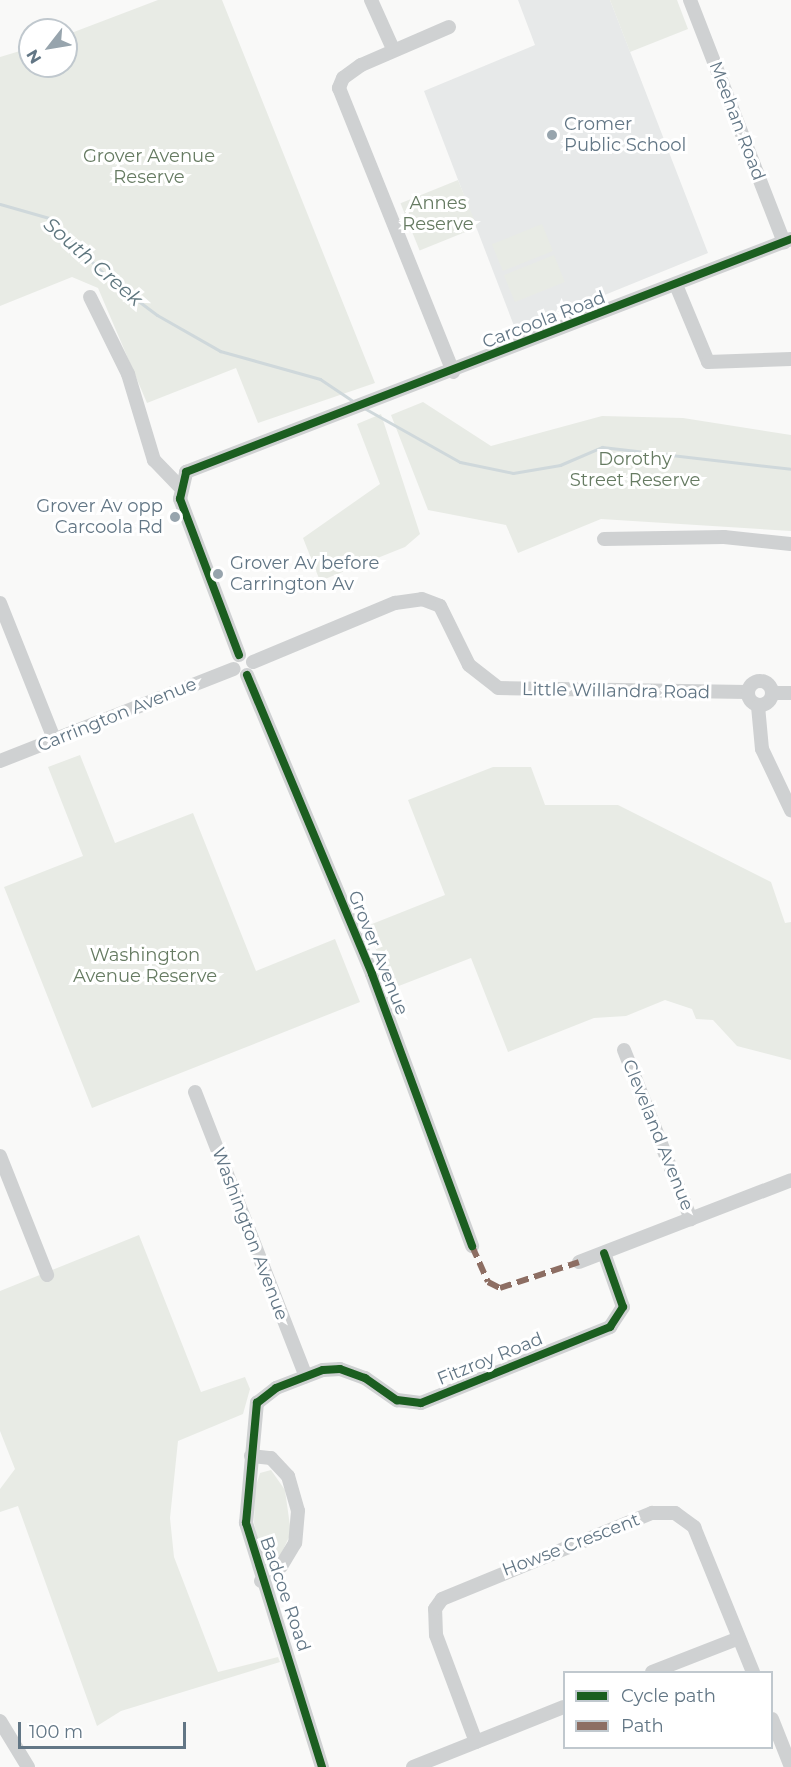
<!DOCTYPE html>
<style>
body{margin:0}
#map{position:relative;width:791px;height:1767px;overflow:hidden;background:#f9f9f8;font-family:Montserrat,sans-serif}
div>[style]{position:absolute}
.built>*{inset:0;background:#e7e9e9}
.green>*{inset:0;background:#e8ebe5;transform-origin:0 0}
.stream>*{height:3px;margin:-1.5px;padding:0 1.5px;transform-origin:1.5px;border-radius:1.5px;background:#cfd8db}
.minor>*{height:14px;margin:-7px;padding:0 7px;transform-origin:7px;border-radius:7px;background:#cfd1d2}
.minor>.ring{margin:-7px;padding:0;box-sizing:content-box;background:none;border:14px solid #cfd1d2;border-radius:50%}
.quiet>*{height:6px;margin-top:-3px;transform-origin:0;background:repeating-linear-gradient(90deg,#8d6e63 0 12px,transparent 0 18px)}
.cycleway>*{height:8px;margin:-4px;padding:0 4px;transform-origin:4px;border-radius:4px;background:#1b5e20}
.dots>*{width:16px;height:16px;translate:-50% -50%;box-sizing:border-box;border:3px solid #fff;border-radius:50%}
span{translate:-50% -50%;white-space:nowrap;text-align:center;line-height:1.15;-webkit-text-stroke:6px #fff;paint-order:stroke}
.street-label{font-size:18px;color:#627685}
.poi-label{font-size:18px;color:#627685}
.left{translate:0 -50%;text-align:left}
.right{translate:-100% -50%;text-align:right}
.park-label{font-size:18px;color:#667b62}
.water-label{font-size:20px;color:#5e767e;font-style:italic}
.legend{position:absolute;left:563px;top:1671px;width:210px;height:78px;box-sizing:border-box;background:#fff;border:2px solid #c0c8ce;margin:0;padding:8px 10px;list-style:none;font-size:18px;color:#627685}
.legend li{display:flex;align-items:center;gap:12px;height:30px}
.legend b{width:30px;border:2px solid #c0c8ce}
.north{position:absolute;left:18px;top:18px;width:60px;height:60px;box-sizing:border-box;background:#fff;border:2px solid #c0c8ce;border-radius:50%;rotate:239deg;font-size:16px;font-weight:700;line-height:24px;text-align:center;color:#627685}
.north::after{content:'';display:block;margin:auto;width:21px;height:27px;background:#97a4ad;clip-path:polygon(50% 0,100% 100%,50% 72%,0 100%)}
.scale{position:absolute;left:18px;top:1722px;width:168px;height:27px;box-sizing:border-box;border:3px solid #627685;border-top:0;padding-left:8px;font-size:18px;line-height:21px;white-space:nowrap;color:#627685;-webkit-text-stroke:4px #fff;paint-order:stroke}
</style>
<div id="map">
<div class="built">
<div style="clip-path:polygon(518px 0,610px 0,708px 253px,516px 331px,424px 91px,535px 45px)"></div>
</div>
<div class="green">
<div style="clip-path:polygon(158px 0,222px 0,375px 383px,258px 423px,236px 368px,147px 403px,98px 288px,72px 277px,0 306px,0 57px,30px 48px,30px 66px,66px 66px,66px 35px)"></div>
<div style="clip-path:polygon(610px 0,677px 0,688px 29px,630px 52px)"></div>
<div style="left:458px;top:180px;width:51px;height:62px;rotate:68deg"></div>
<div style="left:542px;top:224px;width:29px;height:54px;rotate:68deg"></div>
<div style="left:554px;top:255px;width:29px;height:54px;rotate:68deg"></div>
<div style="clip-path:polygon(423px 402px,491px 446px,602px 416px,683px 418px,791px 435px,791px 531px,601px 519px,518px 553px,506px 525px,428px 510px,391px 415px)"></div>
<div style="clip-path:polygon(381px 414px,420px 534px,405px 547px,320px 581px,303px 538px,380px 484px,357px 424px)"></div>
<div style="clip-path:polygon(80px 755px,115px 843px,193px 813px,256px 971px,335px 939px,360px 1002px,92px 1108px,4px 887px,83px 856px,48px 767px)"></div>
<div style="clip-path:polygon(493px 767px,531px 767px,545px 805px,618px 805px,771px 882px,785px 923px,791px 922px,791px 1060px,737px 1046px,713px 1020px,696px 1019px,692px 1009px,665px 1000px,626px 1016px,594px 1018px,508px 1052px,471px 958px,391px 989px,367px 926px,445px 895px,408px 800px)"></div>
<div style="clip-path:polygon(139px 1235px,201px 1392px,245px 1377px,250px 1389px,243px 1414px,178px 1441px,170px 1518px,174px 1557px,218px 1672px,278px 1657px,280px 1662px,121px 1711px,97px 1726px,18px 1506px,0 1512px,0 1489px,15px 1469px,0 1431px,0 1291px)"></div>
<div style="clip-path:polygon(271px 1470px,285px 1490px,291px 1533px,280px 1556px,267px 1558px,260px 1551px,254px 1523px,255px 1489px,260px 1473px)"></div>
</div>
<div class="stream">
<div style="left:0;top:204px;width:51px;rotate:15.9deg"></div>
<div style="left:49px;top:218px;width:86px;rotate:45.5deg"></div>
<div style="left:109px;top:279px;width:60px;rotate:36.9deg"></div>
<div style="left:157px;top:315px;width:73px;rotate:29.7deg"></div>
<div style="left:220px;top:351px;width:104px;rotate:15.6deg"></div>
<div style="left:320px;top:379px;width:40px;rotate:34deg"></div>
<div style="left:364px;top:408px;width:110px;rotate:29.4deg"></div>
<div style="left:460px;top:462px;width:54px;rotate:11.7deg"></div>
<div style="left:513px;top:473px;width:48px;rotate:-9.7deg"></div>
<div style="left:560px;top:465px;width:46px;rotate:-23.2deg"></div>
<div style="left:602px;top:447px;width:190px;rotate:6.6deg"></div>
</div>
<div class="minor">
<div style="left:371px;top:0;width:54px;rotate:65.8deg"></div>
<div style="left:690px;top:0;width:260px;rotate:68.8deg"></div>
<div style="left:449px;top:27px;width:96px;rotate:156.6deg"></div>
<div style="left:361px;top:65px;width:22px;rotate:144deg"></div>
<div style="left:343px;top:78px;width:11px;rotate:112deg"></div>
<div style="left:339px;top:88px;width:306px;rotate:68.1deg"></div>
<div style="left:676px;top:285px;width:83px;rotate:67.4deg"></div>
<div style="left:708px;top:362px;width:83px;rotate:-2.1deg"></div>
<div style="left:90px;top:297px;width:86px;rotate:63.7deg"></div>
<div style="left:128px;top:374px;width:90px;rotate:73.2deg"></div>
<div style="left:154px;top:460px;width:36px;rotate:46deg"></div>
<div style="left:604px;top:539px;width:120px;rotate:-1deg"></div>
<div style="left:724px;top:537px;width:67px;rotate:6deg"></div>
<div style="left:0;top:603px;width:146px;rotate:68.3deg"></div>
<div style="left:239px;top:655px;width:167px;rotate:-110.7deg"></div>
<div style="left:180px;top:499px;width:28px;rotate:-77deg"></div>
<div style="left:186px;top:472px;width:648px;rotate:-21.06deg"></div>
<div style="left:253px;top:662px;width:154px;rotate:-22.6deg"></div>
<div style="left:395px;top:603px;width:27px;rotate:-8deg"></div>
<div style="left:422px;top:599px;width:19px;rotate:21deg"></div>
<div style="left:440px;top:606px;width:66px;rotate:63.8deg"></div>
<div style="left:469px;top:665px;width:37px;rotate:38deg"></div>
<div style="left:498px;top:688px;width:249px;rotate:0.9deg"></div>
<div style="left:247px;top:675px;width:324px;rotate:67.3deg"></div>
<div style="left:372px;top:974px;width:290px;rotate:69.8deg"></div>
<div class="ring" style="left:748px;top:681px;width:10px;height:10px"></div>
<div style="left:772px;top:693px;width:19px"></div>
<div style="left:758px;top:706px;width:43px;rotate:84.7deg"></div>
<div style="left:762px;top:749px;width:68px;rotate:64.6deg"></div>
<div style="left:0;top:761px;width:251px;rotate:-21.5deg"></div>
<div style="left:624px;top:1050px;width:182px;rotate:68.4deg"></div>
<div style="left:195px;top:1092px;width:305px;rotate:68.7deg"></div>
<div style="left:0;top:1156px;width:128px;rotate:68.4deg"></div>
<div style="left:579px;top:1262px;width:227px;rotate:-21.1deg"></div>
<div style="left:251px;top:1456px;width:20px;rotate:6deg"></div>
<div style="left:271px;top:1458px;width:25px;rotate:47deg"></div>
<div style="left:288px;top:1476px;width:36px;rotate:74deg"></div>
<div style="left:298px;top:1511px;width:32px;rotate:95deg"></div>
<div style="left:295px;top:1543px;width:27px;rotate:121deg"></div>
<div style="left:281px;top:1566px;width:25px;rotate:143deg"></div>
<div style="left:652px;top:1672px;width:93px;rotate:-21.3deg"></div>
<div style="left:772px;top:1719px;width:52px;rotate:68.4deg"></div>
<div style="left:0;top:1721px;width:54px;rotate:58.7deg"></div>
<div style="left:476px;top:1742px;width:114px;rotate:-110.5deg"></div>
<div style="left:436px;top:1635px;width:26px;rotate:-92deg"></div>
<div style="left:435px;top:1609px;width:12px;rotate:-55deg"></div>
<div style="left:442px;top:1599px;width:227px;rotate:-22.3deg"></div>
<div style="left:652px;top:1513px;width:23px"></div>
<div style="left:675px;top:1513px;width:24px;rotate:36deg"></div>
<div style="left:694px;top:1527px;width:157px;rotate:67.9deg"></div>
<div style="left:322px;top:1767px;width:256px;rotate:-107.3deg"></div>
<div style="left:246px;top:1523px;width:121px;rotate:-84.8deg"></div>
<div style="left:257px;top:1403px;width:24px;rotate:-38deg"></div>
<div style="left:276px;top:1388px;width:50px;rotate:-21deg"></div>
<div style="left:323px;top:1370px;width:17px;rotate:-3deg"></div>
<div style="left:340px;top:1369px;width:27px;rotate:20deg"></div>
<div style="left:365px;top:1378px;width:39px;rotate:35deg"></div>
<div style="left:397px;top:1400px;width:24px;rotate:7deg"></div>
<div style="left:421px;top:1403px;width:204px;rotate:-21.9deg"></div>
<div style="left:610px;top:1327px;width:24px;rotate:-57deg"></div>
<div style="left:623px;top:1307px;width:57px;rotate:-109.4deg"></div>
<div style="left:413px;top:1767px;width:162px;rotate:-21.7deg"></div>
</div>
<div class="quiet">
<div style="left:472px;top:1246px;width:39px;rotate:66deg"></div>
<div style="left:488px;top:1282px;width:13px;rotate:27deg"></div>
<div style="left:500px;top:1288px;width:83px;rotate:-18.2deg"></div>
</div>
<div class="cycleway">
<div style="left:239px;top:655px;width:167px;rotate:-110.7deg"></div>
<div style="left:180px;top:499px;width:28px;rotate:-77deg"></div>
<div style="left:186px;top:472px;width:648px;rotate:-21.06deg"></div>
<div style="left:247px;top:675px;width:324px;rotate:67.3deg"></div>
<div style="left:372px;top:974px;width:290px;rotate:69.8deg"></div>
<div style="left:322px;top:1767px;width:256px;rotate:-107.3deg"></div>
<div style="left:246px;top:1523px;width:121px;rotate:-84.8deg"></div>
<div style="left:257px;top:1403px;width:24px;rotate:-38deg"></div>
<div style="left:276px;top:1388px;width:50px;rotate:-21deg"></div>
<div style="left:323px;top:1370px;width:17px;rotate:-3deg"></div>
<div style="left:340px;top:1369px;width:27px;rotate:20deg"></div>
<div style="left:365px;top:1378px;width:39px;rotate:35deg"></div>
<div style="left:397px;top:1400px;width:24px;rotate:7deg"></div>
<div style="left:421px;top:1403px;width:204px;rotate:-21.9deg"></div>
<div style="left:610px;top:1327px;width:24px;rotate:-57deg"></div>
<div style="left:623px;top:1307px;width:57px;rotate:-109.4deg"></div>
</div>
<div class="dots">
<div style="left:552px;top:135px;background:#97a4ad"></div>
<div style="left:175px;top:517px;background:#97a4ad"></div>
<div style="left:218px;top:574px;background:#97a4ad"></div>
</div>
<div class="street-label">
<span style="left:737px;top:121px;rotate:69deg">Meehan Road</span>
<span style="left:544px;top:320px;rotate:-21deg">Carcoola Road</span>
<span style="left:616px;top:691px;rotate:1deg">Little Willandra Road</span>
<span style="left:117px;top:715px;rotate:-22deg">Carrington Avenue</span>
<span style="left:378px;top:953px;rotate:68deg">Grover Avenue</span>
<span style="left:658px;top:1135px;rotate:68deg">Cleveland Avenue</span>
<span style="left:250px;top:1234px;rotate:69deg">Washington Avenue</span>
<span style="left:490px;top:1359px;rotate:-22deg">Fitzroy Road</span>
<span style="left:571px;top:1545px;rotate:-21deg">Howse Crescent</span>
<span style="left:285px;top:1594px;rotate:71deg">Badcoe Road</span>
</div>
<div class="poi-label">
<span class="left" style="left:564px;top:135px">Cromer<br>Public School</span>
<span class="right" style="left:163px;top:517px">Grover Av opp<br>Carcoola Rd</span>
<span class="left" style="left:230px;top:574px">Grover Av before<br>Carrington Av</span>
</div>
<div class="park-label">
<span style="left:149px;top:167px">Grover Avenue<br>Reserve</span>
<span style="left:438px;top:214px">Annes<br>Reserve</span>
<span style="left:635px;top:470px">Dorothy<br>Street Reserve</span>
<span style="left:145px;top:966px">Washington<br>Avenue Reserve</span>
</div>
<div class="water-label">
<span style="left:93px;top:262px;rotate:41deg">South Creek</span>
</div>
<ul class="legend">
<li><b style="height:8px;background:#1b5e20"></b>Cycle path</li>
<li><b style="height:8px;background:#8d6e63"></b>Path</li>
</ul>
<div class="north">N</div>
<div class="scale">100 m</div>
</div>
